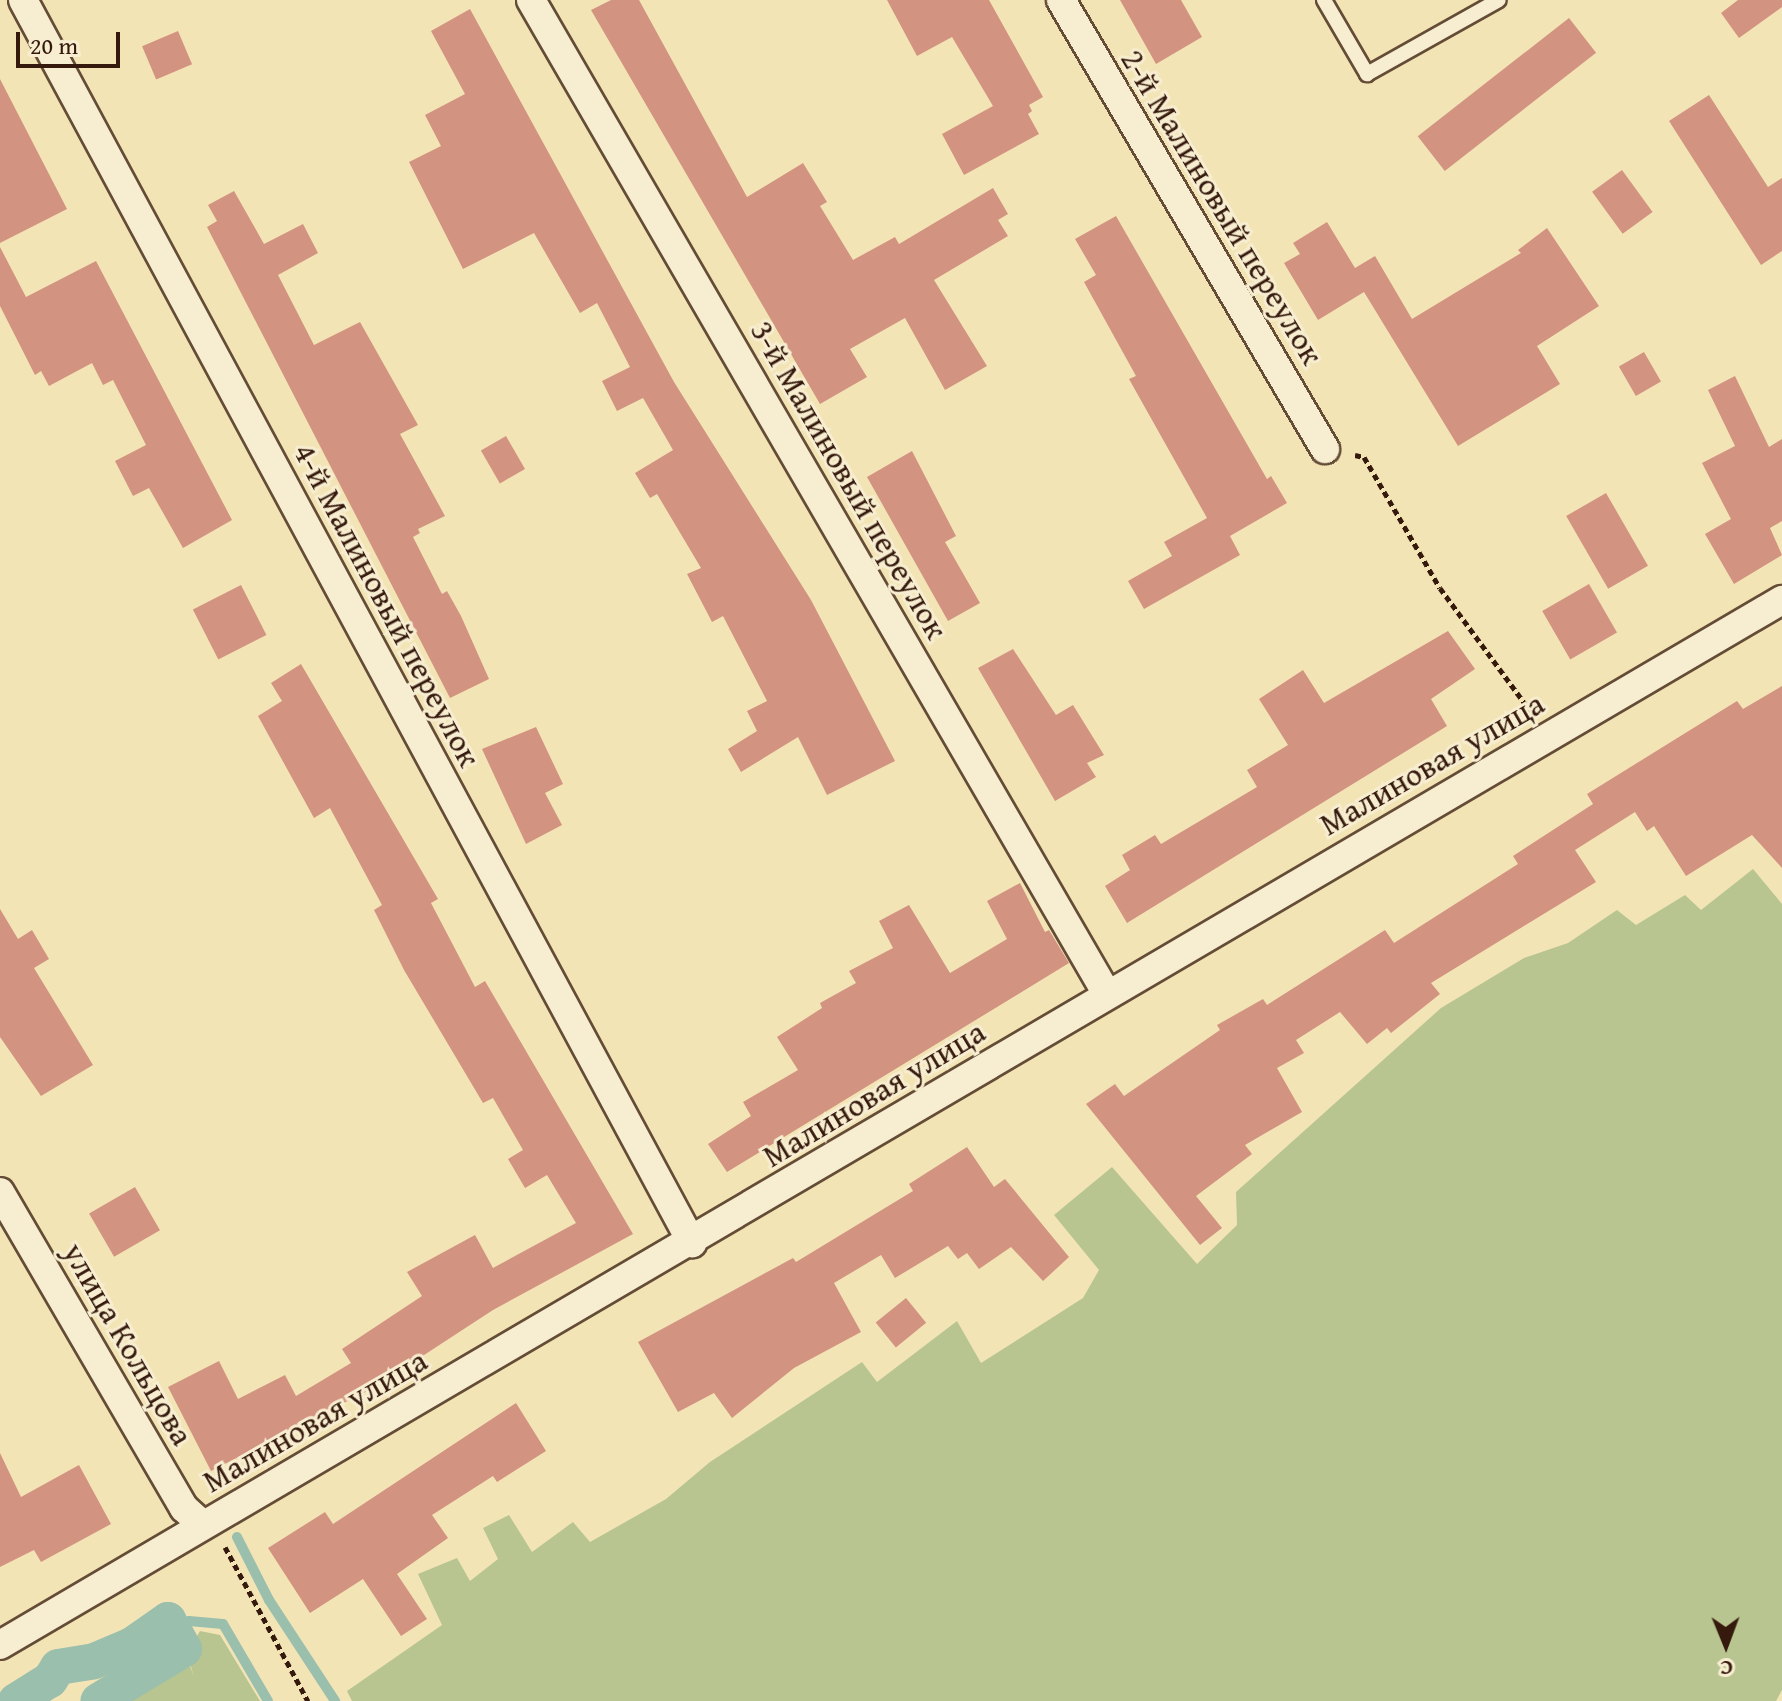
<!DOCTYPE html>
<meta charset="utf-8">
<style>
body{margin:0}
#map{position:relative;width:1782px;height:1701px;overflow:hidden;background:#f3e4b6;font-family:"Gentium Book Plus",serif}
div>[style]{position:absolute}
.green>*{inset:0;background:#b8c590}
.stream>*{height:10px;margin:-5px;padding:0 5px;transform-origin:5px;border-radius:5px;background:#9bbfad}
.canal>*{height:36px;margin:-18px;padding:0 18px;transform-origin:18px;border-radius:18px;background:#9bbfad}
.building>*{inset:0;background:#d39381;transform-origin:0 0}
.path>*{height:5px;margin-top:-2.5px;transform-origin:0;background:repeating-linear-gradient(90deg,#34190c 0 6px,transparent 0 10px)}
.roads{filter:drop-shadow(2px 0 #644c36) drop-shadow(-2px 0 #644c36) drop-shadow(0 2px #644c36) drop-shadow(0 -2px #644c36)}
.service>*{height:14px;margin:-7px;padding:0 7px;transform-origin:7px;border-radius:7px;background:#f7edd0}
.minor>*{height:28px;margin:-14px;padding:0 14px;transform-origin:14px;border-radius:14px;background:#f7edd0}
span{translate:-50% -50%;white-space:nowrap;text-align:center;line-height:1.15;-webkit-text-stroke:6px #f7edd0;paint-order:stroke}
.street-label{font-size:32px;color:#34190c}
.north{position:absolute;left:1686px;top:1605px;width:80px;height:80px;-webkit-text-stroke:6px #f7edd0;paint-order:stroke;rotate:179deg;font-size:22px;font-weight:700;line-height:32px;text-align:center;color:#34190c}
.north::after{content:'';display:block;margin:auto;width:28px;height:36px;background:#34190c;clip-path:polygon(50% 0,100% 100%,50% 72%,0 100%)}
.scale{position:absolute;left:16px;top:32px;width:104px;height:36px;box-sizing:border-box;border:4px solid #34190c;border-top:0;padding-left:10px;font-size:24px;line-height:28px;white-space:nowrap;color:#34190c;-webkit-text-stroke:6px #f7edd0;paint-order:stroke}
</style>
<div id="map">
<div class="green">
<div style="clip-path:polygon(1753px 869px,1782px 904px,1782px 1690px,1776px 1701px,352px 1701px,347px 1691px,442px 1625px,418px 1574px,457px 1558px,470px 1581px,498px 1559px,483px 1528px,509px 1515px,532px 1552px,573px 1522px,590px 1542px,666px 1499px,710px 1462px,862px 1362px,877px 1382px,957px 1321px,981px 1363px,1083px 1298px,1099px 1270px,1054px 1215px,1112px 1167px,1197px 1264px,1237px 1225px,1236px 1192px,1441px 1008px,1524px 958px,1568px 943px,1617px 910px,1636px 925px,1685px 895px,1701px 910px)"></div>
<div style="clip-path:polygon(200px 1631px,220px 1635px,260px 1701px,98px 1701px,184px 1649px,194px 1677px,187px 1653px)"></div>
</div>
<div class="stream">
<div style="left:237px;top:1537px;width:71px;rotate:63.1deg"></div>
<div style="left:269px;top:1600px;width:121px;rotate:56.8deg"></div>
<div style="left:160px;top:1636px;width:33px;rotate:-27deg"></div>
<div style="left:189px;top:1621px;width:34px;rotate:5deg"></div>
<div style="left:223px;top:1624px;width:89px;rotate:59.7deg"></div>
</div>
<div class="canal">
<div style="left:16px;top:1701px;width:40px;rotate:-32deg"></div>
<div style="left:50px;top:1680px;width:15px;rotate:-58deg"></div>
<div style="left:58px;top:1667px;width:36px;rotate:-9deg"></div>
<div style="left:94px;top:1661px;width:41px;rotate:-22.8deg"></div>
<div style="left:132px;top:1645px;width:44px;rotate:-34.8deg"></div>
<div style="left:168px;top:1620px;width:33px;rotate:61deg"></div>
<div style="left:184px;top:1649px;width:100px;rotate:148.8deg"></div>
</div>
<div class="building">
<div style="clip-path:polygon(611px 0,639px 0,747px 197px,803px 163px,827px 202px,820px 206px,853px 260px,895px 237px,899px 244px,993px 188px,1008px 214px,998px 220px,1008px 236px,934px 280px,987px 366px,945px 390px,905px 318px,850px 349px,867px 377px,820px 404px,591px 10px)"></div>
<div style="clip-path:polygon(887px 0,989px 0,1043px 97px,1029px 105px,1032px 111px,1028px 114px,1039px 134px,964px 175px,942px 134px,993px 106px,952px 37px,917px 56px)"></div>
<div style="clip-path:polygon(1120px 0,1181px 0,1202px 37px,1156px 64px)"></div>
<div style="clip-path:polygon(1738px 0,1782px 0,1782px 7px,1739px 38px,1721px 13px)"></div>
<div style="clip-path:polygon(470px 9px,674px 382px,811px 600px,895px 761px,827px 795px,798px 737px,741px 772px,728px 749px,757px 731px,747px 711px,767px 701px,723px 616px,712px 622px,687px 574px,701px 568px,657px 494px,650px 498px,635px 473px,673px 450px,643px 398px,617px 411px,602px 381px,630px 367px,597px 303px,580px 313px,534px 233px,463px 269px,409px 162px,441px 146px,425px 115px,465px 94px,431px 31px)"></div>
<div style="left:1569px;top:18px;width:44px;height:192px;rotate:52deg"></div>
<div style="left:178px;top:31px;width:36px;height:39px;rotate:67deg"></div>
<div style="clip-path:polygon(0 79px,67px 209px,0 243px)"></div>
<div style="clip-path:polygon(1709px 95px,1768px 187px,1782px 178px,1782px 251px,1761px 265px,1669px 121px)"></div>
<div style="left:1622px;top:170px;width:52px;height:37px;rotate:54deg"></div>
<div style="clip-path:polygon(234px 191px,264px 244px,303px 224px,318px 253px,278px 275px,314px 345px,360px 322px,418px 425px,400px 434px,445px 516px,418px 529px,420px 533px,413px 537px,442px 594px,447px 591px,461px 616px,489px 679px,450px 698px,207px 227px,217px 221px,208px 205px)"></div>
<div style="clip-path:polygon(1116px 216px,1267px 479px,1271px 476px,1287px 503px,1230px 536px,1240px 555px,1144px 609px,1128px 581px,1172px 556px,1164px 542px,1207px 518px,1129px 379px,1136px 376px,1084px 282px,1096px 275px,1075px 239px)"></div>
<div style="clip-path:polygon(1327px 222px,1355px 268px,1375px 256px,1412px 319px,1521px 253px,1518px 250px,1547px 228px,1599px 306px,1537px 346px,1560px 384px,1458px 446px,1364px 292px,1318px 320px,1284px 263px,1300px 254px,1293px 243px)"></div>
<div style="clip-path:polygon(0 247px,26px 297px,96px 261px,232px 520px,183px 548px,149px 488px,133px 496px,115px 461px,146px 445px,113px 380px,103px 385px,92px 363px,49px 386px,41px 371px,35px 375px,0 306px)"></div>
<div style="left:1644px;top:352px;width:34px;height:29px;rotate:60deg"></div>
<div style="clip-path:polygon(1735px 376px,1769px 447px,1782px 439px,1782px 521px,1770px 528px,1782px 555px,1734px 584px,1705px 534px,1731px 519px,1702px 463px,1735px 446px,1708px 390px)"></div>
<div style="left:506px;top:436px;width:38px;height:29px;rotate:60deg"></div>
<div style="clip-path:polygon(912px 451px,956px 536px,945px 542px,980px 603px,948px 621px,867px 477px)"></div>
<div style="left:1606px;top:493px;width:84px;height:46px;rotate:60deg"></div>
<div style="left:1589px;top:584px;width:56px;height:54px;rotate:60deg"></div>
<div style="left:241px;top:585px;width:56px;height:54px;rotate:63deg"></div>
<div style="clip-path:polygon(1448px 631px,1475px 669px,1431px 699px,1447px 726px,1127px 923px,1105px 886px,1130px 870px,1122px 855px,1155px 835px,1161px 844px,1257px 787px,1247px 770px,1288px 745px,1259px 699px,1303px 670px,1324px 703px)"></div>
<div style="clip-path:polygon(1013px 649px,1056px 715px,1073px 705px,1104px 755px,1087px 763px,1096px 777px,1055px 801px,978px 668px)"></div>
<div style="clip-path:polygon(301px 664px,438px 899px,431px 903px,475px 987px,485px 981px,633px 1234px,493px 1310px,375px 1387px,211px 1471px,168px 1387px,219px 1361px,238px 1399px,285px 1375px,296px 1396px,351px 1363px,342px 1349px,422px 1296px,407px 1272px,475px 1235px,493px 1268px,576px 1223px,547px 1175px,525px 1188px,508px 1159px,523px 1150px,493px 1098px,483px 1103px,404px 970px,374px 910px,382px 905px,330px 808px,314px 818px,258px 716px,282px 701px,271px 683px)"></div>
<div style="clip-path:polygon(1782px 686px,1782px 868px,1752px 835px,1686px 876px,1654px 826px,1647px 831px,1635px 812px,1575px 850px,1596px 882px,1431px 983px,1440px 994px,1391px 1033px,1387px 1028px,1367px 1044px,1340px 1012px,1296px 1040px,1304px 1053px,1277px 1068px,1302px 1112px,1245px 1145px,1252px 1154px,1196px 1196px,1222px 1228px,1200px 1245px,1086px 1104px,1115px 1084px,1124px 1096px,1220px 1030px,1217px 1025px,1263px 999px,1267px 1005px,1385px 930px,1394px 943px,1518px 864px,1513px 856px,1593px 804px,1587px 794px,1737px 701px,1743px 709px)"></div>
<div style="clip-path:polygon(536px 727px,563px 784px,545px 793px,562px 825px,526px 844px,482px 749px)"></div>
<div style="clip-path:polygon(1020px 883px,1045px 932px,1049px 930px,1069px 963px,727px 1172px,708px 1144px,751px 1116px,743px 1102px,798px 1070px,777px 1037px,822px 1008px,820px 1003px,856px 983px,849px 971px,893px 948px,879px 921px,909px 905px,950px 973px,1007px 939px,987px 901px)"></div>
<div style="clip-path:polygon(0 909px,18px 939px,32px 930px,49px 959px,34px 968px,93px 1065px,41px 1096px,0 1037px)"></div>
<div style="clip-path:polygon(967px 1147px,994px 1187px,1005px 1179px,1069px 1257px,1043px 1281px,1011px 1247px,979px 1269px,967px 1253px,958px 1259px,948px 1246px,895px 1278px,881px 1255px,834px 1283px,861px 1332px,794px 1368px,732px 1418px,714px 1393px,678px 1412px,638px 1342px,793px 1258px,796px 1262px,913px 1191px,909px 1184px)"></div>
<div style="left:135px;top:1187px;width:50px;height:53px;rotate:60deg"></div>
<div style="left:906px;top:1298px;width:32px;height:39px;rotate:51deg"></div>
<div style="clip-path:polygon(516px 1403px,546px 1451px,497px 1482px,493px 1476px,432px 1515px,448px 1538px,397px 1574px,427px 1619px,401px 1636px,363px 1579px,310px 1613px,268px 1548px,325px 1512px,333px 1524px)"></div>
<div style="clip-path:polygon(0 1453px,21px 1497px,79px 1465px,111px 1524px,41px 1562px,34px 1550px,0 1567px)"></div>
</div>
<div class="path">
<div style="left:1355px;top:455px;width:9px;rotate:13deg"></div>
<div style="left:1364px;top:457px;width:151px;rotate:59.9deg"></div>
<div style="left:1440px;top:588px;width:154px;rotate:53.7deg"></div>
<div style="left:225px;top:1547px;width:175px;rotate:61.7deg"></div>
</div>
<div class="roads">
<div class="service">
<div style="left:1324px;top:0;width:86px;rotate:59.8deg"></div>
<div style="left:1367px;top:74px;width:151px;rotate:-29.3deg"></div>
</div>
<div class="minor">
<div style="left:23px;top:0;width:1412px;rotate:61.71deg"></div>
<div style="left:531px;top:0;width:1149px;rotate:59.91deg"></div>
<div style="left:1061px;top:0;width:521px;rotate:59.55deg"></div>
<div style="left:0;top:1192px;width:366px;rotate:59.8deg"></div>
<div style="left:184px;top:1508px;width:25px;rotate:42deg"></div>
<div style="left:0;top:1645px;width:2066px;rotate:-30.39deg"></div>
</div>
</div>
<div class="street-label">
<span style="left:1222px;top:207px;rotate:59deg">2-й Малиновый переулок</span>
<span style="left:849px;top:480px;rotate:60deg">3-й Малиновый переулок</span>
<span style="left:387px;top:605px;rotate:62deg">4-й Малиновый переулок</span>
<span style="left:1432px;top:764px;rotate:-30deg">Малиновая улица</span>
<span style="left:874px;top:1094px;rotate:-31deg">Малиновая улица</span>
<span style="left:128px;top:1344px;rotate:60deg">улица Кольцова</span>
<span style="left:315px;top:1421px;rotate:-30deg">Малиновая улица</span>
</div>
<div class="north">С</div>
<div class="scale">20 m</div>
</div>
